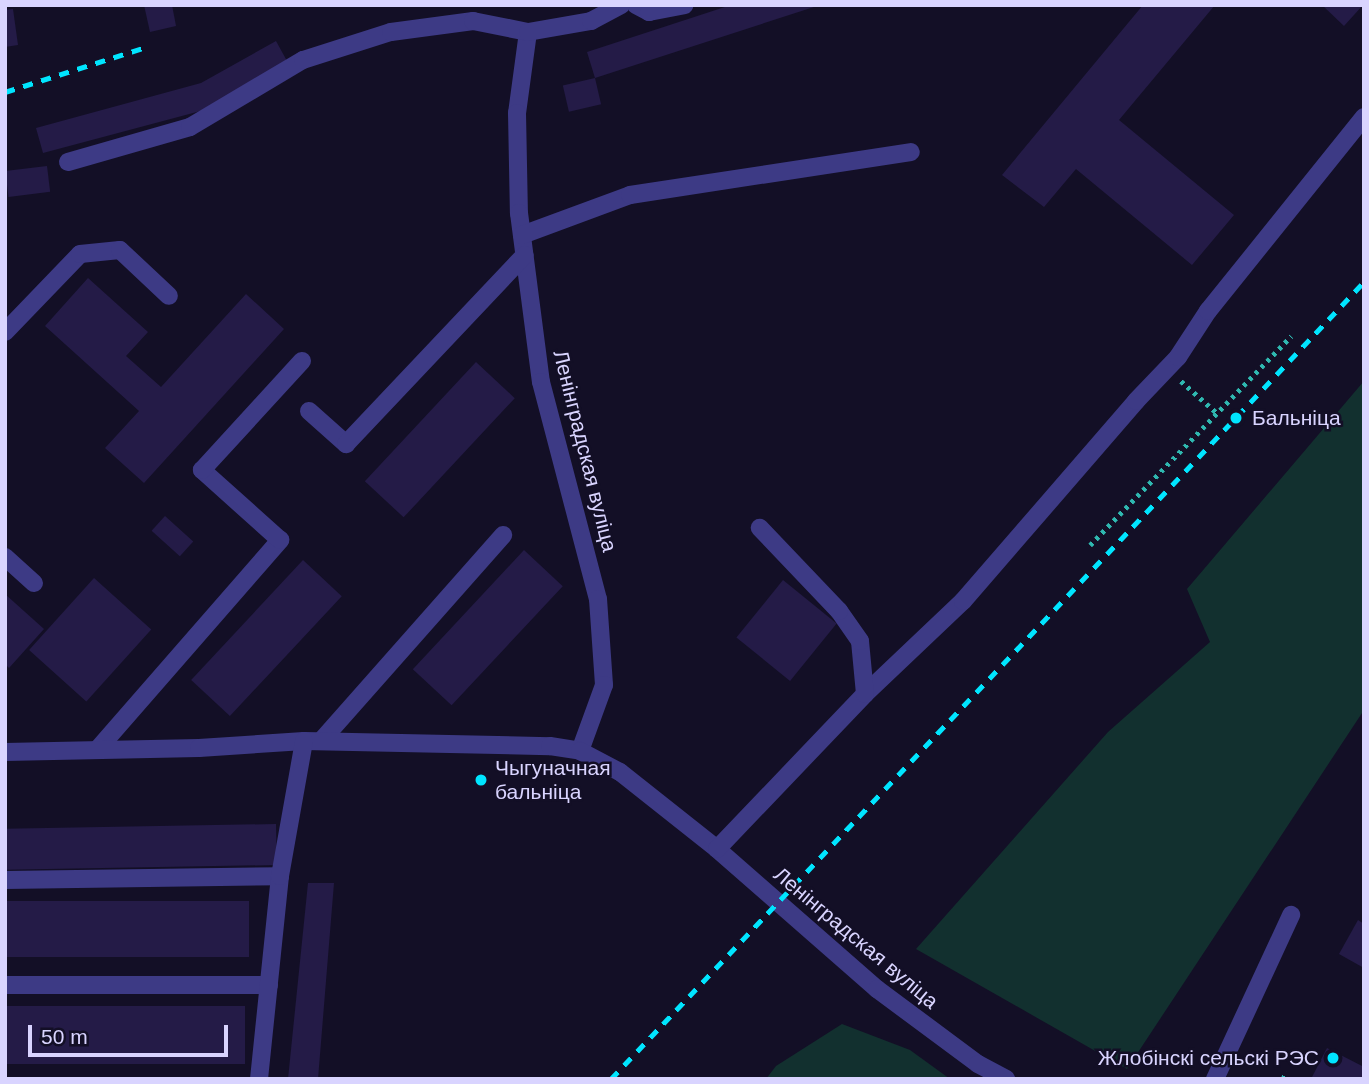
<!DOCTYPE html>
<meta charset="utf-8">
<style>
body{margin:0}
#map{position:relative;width:1369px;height:1084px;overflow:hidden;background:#130f26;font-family:Helvetica,sans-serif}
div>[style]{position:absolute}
.green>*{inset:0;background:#12302f}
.building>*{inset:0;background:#241b47;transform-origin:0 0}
.path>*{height:4.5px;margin-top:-2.25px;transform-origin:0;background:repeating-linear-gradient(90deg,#2fb8b0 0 3.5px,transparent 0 8.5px)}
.minor>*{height:18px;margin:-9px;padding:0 9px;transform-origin:9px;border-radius:9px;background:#3d3a85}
.rail>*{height:5px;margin-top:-2.5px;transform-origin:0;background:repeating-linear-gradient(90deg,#00e5ff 0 10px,transparent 0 19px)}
.dots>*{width:19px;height:19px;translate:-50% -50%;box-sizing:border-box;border:4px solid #130f26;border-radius:50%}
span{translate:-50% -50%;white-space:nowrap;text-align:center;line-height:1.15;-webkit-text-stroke:5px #130f26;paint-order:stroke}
.poi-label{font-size:21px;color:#d9d4ff}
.left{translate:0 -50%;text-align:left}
.right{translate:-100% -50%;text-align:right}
.street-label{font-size:21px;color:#d9d4ff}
.frame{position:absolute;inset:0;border:7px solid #d9d4ff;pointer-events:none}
.scale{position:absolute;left:28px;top:1025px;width:200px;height:32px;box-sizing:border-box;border:4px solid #d9d4ff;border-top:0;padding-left:9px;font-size:21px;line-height:24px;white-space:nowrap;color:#d9d4ff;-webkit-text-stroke:5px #130f26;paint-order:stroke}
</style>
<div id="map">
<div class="green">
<div style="clip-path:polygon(1364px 381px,1364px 710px,1127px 1069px,916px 949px,1108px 732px,1210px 642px,1187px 589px)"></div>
<div style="clip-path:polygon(842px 1024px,910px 1050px,950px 1079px,766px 1079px,776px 1066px)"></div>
</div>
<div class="building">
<div style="clip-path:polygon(144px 5px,172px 5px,176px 26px,150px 32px)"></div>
<div style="clip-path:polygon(731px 5px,817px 6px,595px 78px,587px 52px)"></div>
<div style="clip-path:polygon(1143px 5px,1215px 5px,1119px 120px,1234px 215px,1192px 265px,1076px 169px,1044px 207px,1002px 175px)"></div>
<div style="clip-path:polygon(1322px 5px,1363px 5px,1344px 26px)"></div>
<div style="clip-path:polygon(13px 9px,18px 45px,5px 47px,5px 10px)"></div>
<div style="clip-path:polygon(276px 41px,287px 61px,208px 109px,43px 153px,36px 128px,201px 83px)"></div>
<div style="left:595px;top:78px;width:27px;height:33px;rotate:77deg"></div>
<div style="left:47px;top:166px;width:26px;height:42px;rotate:83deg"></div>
<div style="clip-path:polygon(88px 278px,148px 332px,126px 356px,161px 387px,246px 294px,284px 329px,144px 483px,105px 448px,139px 411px,45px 326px)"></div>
<div style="left:476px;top:362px;width:53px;height:163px;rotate:43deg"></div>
<div style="left:165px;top:516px;width:38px;height:20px;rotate:42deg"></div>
<div style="left:524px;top:550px;width:53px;height:163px;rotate:43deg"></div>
<div style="left:303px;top:560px;width:53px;height:164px;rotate:43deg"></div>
<div style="left:94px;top:578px;width:77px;height:97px;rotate:42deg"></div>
<div style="left:783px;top:580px;width:69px;height:74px;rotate:39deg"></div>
<div style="clip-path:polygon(5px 594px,44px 629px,9px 668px,5px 664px)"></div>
<div style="left:276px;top:824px;width:41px;height:271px;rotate:89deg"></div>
<div style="clip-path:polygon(308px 883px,334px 883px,318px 1079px,288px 1079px)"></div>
<div style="left:249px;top:901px;width:56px;height:244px;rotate:90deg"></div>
<div style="clip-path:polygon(1358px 920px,1364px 924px,1364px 968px,1339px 954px)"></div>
<div style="left:5px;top:1006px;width:240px;height:58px"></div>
<div style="clip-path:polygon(1327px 1048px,1364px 1067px,1364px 1079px,1311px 1079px)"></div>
</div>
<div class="path">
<div style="left:1181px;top:381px;width:48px;rotate:41.6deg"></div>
<div style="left:1090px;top:545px;width:290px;rotate:-46.1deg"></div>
<div style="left:1283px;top:1079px;width:8px;rotate:-67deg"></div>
</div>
<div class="minor">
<div style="left:636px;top:5px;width:15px;rotate:28deg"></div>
<div style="left:649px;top:12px;width:36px;rotate:-11deg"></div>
<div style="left:528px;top:32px;width:82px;rotate:97.7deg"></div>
<div style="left:517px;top:113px;width:100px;rotate:88.9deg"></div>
<div style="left:519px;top:213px;width:170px;rotate:82.6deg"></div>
<div style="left:541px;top:382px;width:224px;rotate:75.3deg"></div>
<div style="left:598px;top:599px;width:86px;rotate:86deg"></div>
<div style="left:604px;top:685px;width:70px;rotate:110deg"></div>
<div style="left:68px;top:162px;width:127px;rotate:-16deg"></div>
<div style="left:190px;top:127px;width:131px;rotate:-30.7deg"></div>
<div style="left:303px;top:60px;width:92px;rotate:-17.7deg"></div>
<div style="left:391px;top:32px;width:83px;rotate:-7.6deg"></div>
<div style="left:473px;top:21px;width:56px;rotate:11.3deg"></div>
<div style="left:528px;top:32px;width:64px;rotate:-9.9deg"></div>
<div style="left:591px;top:21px;width:34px;rotate:-28deg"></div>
<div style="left:522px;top:235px;width:115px;rotate:-20.3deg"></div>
<div style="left:630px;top:195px;width:284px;rotate:-8.7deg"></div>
<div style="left:5px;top:332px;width:108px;rotate:-46.1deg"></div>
<div style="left:80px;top:254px;width:40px;rotate:-5.7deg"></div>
<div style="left:120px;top:250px;width:67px;rotate:43.2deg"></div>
<div style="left:309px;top:411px;width:50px;rotate:41.7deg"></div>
<div style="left:346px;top:444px;width:260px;rotate:-46.6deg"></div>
<div style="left:5px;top:557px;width:39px;rotate:42deg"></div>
<div style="left:865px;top:694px;width:135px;rotate:-43.5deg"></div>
<div style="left:963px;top:601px;width:264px;rotate:-49.1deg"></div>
<div style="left:1136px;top:401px;width:61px;rotate:-46.3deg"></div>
<div style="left:1178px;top:357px;width:55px;rotate:-56.9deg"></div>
<div style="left:1208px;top:311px;width:249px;rotate:-51.2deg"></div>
<div style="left:321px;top:741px;width:275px;rotate:-48.5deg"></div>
<div style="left:97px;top:750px;width:279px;rotate:-48.9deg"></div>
<div style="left:280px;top:540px;width:105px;rotate:-138.1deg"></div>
<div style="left:202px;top:470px;width:148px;rotate:-47.5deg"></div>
<div style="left:5px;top:752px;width:194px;rotate:-1.2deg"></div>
<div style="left:199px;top:748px;width:105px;rotate:-3.8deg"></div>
<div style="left:304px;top:741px;width:246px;rotate:1.2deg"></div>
<div style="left:550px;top:746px;width:30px;rotate:9deg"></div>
<div style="left:580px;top:751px;width:45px;rotate:27.7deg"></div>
<div style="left:620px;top:772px;width:124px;rotate:38.4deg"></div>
<div style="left:717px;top:849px;width:213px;rotate:41.2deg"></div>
<div style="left:877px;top:989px;width:126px;rotate:36.6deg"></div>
<div style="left:978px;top:1064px;width:32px;rotate:28deg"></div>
<div style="left:717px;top:849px;width:214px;rotate:-46.3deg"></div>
<div style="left:865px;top:694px;width:53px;rotate:-95.4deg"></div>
<div style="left:860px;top:641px;width:37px;rotate:-125deg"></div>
<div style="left:839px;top:611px;width:115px;rotate:-133.6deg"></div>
<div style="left:5px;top:880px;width:275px;rotate:-0.8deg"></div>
<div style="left:5px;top:985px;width:264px"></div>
<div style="left:259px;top:1079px;width:204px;rotate:-84.1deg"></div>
<div style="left:280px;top:876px;width:137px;rotate:-79.9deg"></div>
<div style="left:1215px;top:1079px;width:181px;rotate:-65.1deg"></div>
</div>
<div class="rail">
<div style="left:5px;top:92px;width:151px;rotate:-17.7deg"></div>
<div style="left:611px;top:1079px;width:1096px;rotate:-46.63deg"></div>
</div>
<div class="dots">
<div style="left:1236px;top:418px;background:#00e5ff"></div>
<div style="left:481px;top:780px;background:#00e5ff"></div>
<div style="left:1333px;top:1058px;background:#00e5ff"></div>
</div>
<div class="poi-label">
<span class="left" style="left:1252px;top:418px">Бальніца</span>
<span class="left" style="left:495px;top:780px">Чыгуначная<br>бальніца</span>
<span class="right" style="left:1319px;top:1058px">Жлобінскі сельскі РЭС</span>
</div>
<div class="street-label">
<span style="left:585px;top:451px;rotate:76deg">Ленінградская вуліца</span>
<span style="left:856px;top:938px;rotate:40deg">Ленінградская вуліца</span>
</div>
<div class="frame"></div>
<div class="scale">50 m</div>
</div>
